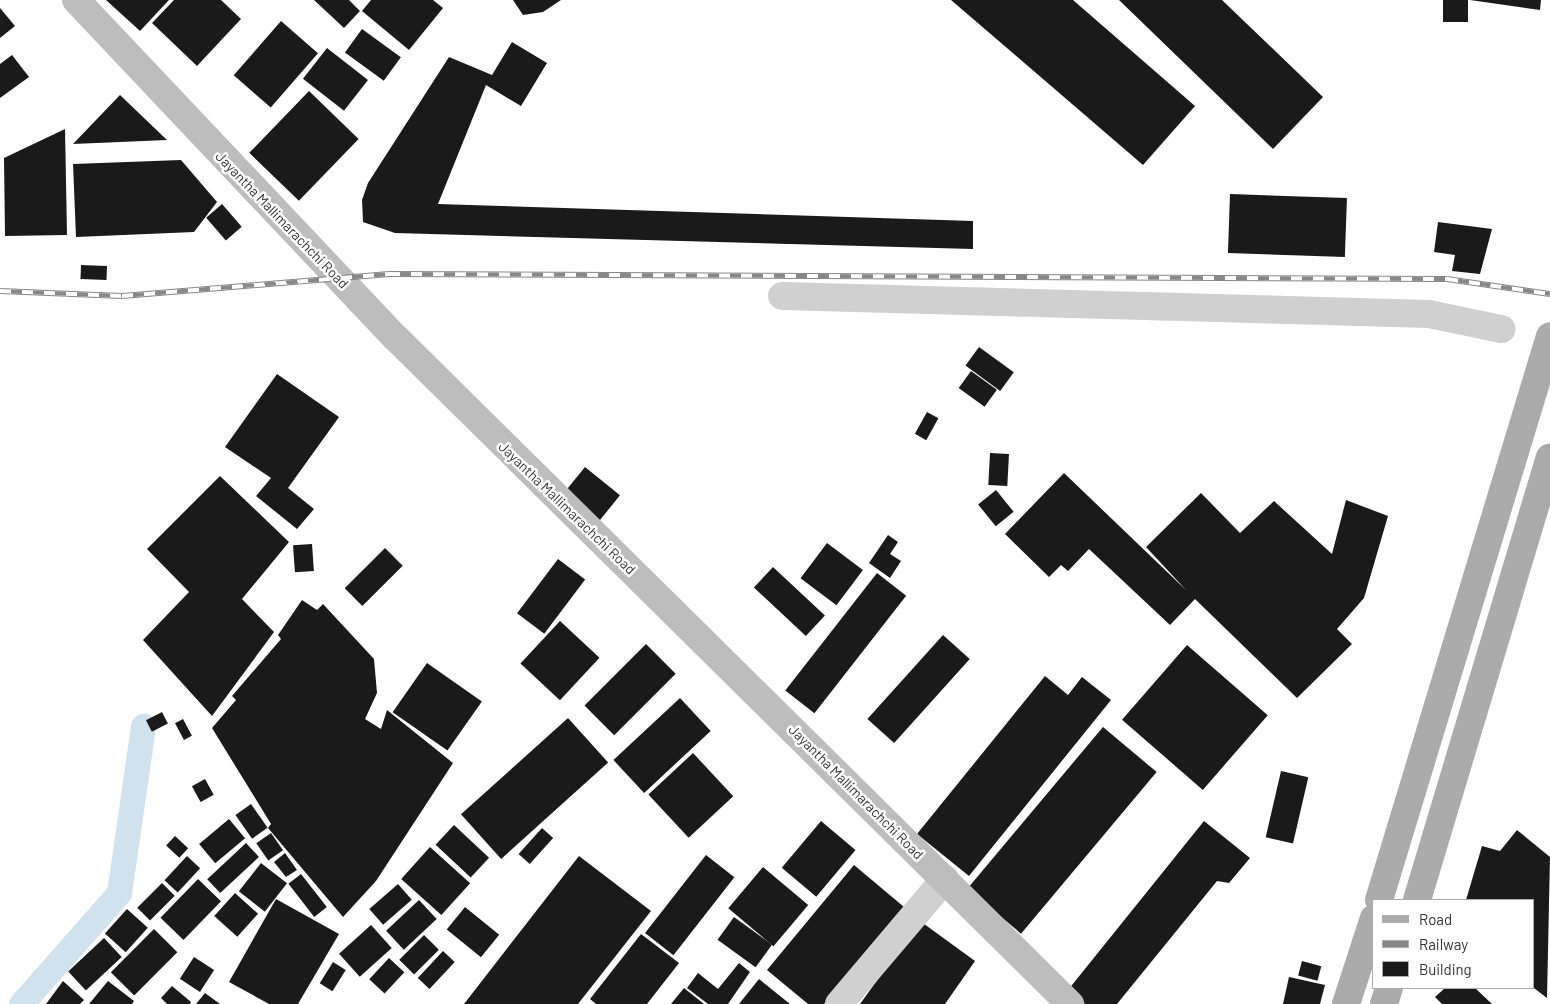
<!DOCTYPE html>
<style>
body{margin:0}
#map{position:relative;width:1550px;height:1004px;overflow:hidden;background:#fff;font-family:Barlow,sans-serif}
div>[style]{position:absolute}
.canal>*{height:25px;margin:-12.5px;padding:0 12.5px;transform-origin:12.5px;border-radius:12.5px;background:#cfe2ee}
.building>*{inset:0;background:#1a1a1a;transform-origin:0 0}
.street>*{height:28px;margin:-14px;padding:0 14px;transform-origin:14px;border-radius:14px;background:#d0d0d0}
.secondary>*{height:28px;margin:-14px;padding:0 14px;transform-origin:14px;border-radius:14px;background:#bdbdbd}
.primary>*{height:28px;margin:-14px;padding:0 14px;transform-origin:14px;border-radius:14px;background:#ababab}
.rail>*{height:5.5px;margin-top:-2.75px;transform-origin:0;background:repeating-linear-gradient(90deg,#fff 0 11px,#888 0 22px);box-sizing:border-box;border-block:1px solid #888}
span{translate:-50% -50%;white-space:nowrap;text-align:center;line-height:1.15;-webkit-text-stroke:5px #fff;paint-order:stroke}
.street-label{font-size:14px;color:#333}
.legend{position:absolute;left:1372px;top:899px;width:162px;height:90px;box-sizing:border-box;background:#fff;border:1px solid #adadad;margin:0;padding:6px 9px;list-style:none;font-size:15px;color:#333}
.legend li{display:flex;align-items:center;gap:10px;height:25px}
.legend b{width:25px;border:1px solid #adadad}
</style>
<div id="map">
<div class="canal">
<div style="left:21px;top:1004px;width:148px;rotate:-48.6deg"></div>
<div style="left:119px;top:893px;width:169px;rotate:-81.8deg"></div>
</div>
<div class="building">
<div style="clip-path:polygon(106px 0,169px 0,140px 31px)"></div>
<div style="clip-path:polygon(174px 0,221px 0,241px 19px,197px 66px,152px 23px)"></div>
<div style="clip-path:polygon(314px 0,349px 0,360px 11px,344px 28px)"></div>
<div style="clip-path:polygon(371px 0,433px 0,443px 8px,409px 50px,362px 11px)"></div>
<div style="clip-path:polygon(513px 0,561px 0,543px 12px,523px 15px)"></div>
<div style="clip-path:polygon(951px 0,1073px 0,1195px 106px,1143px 165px)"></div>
<div style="clip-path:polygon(1119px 0,1222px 0,1323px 97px,1273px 149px)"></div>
<div style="left:1443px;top:0;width:25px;height:22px"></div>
<div style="clip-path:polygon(1470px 0,1541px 0,1540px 10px)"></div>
<div style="clip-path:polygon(0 8px,15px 26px,0 38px)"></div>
<div style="left:281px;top:21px;width:49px;height:72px;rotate:41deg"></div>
<div style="left:362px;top:29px;width:48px;height:29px;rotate:36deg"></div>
<div style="clip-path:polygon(512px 42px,547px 63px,521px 106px,486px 85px,438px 204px,973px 221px,973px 249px,395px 233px,363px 222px,362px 200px,368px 183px,449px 57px,492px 75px)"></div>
<div style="left:327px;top:48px;width:52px;height:39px;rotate:38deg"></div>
<div style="clip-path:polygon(12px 55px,29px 77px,0 98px,0 64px)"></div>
<div style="left:309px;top:91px;width:69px;height:86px;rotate:44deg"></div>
<div style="clip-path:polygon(120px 95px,167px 140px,73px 144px)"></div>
<div style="clip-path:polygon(65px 129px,67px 235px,5px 236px,4px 158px)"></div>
<div style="clip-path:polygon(181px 160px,217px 202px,194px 232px,76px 237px,73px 164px)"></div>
<div style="left:1230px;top:194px;width:117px;height:59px;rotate:2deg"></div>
<div style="left:222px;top:204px;width:30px;height:21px;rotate:49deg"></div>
<div style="clip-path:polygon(1438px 222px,1492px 229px,1480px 274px,1452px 271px,1455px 255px,1434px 252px)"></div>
<div style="left:81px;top:265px;width:26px;height:14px;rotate:2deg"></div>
<div style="left:979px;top:347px;width:43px;height:23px;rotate:36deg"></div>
<div style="left:971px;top:371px;width:32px;height:21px;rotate:36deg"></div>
<div style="clip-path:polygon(277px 374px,339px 417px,288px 488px,314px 509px,297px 529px,256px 496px,271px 478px,225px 447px)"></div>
<div style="left:927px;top:412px;width:13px;height:25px;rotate:29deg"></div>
<div style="left:990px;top:453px;width:19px;height:32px;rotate:3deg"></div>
<div style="left:585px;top:467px;width:45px;height:32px;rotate:39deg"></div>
<div style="clip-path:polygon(1064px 473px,1186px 590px,1146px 547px,1201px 493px,1240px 533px,1274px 501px,1332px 554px,1346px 500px,1388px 516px,1364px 598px,1337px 629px,1352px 644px,1297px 698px,1195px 599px,1170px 625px,1089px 549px,1068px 571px,1061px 565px,1049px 577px,1005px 534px)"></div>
<div style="clip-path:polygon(220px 476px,289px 542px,242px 599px,274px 632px,212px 716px,143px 640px,189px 592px,147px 549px)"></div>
<div style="left:996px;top:490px;width:28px;height:23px;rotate:51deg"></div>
<div style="clip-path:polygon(888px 535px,898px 542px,890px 554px,901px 561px,890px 578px,869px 563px)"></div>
<div style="left:827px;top:543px;width:45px;height:44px;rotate:37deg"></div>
<div style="left:312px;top:544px;width:27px;height:19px;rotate:86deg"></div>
<div style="left:385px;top:548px;width:25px;height:57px;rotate:45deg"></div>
<div style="left:558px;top:559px;width:34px;height:68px;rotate:37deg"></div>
<div style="left:773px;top:567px;width:71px;height:28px;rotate:43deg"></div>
<div style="left:877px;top:573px;width:37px;height:149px;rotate:38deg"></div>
<div style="clip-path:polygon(302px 600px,317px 610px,323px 604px,374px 659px,377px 693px,365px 719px,381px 729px,387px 710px,453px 763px,376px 881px,343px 917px,268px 828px,271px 824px,212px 728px,236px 700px,232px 696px,281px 639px,278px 635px)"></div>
<div style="left:560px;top:621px;width:54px;height:58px;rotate:43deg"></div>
<div style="left:943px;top:635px;width:36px;height:113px;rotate:42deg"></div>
<div style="left:646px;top:644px;width:42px;height:87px;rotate:45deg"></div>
<div style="left:1187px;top:645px;width:107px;height:99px;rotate:41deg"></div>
<div style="left:427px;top:663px;width:67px;height:60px;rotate:35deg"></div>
<div style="clip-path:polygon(1045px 676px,1068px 695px,1082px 677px,1111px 700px,969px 876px,917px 834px)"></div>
<div style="left:680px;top:698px;width:45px;height:91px;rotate:47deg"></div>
<div style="left:162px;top:712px;width:13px;height:18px;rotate:63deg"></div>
<div style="left:568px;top:718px;width:60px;height:144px;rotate:48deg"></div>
<div style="left:183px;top:719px;width:19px;height:9px;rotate:62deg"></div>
<div style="left:1103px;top:727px;width:70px;height:211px;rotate:40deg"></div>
<div style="left:693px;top:753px;width:59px;height:61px;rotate:47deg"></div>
<div style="left:1281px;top:771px;width:28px;height:68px;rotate:13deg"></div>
<div style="left:205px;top:779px;width:18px;height:15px;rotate:61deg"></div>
<div style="left:251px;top:804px;width:29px;height:19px;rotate:55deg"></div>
<div style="left:229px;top:819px;width:25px;height:39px;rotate:50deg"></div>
<div style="left:821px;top:821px;width:45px;height:61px;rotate:40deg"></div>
<div style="clip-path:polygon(1204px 821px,1250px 858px,1229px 883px,1217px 881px,1117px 1004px,1085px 1004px,1068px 990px)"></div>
<div style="left:454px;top:825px;width:48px;height:27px;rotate:43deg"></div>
<div style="left:542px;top:828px;width:15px;height:35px;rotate:42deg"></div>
<div style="clip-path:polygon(1517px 830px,1550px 857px,1547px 998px,1534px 988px,1534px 900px,1466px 900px,1482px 846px,1500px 851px)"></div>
<div style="left:271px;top:833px;width:21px;height:18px;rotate:55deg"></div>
<div style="left:175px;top:836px;width:18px;height:13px;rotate:43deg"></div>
<div style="left:246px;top:843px;width:19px;height:53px;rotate:47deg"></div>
<div style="left:430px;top:847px;width:54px;height:43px;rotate:42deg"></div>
<div style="clip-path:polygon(285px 853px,297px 870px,286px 877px,274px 862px)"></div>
<div style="left:706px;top:855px;width:36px;height:99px;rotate:38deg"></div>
<div style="left:187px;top:856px;width:18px;height:33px;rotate:43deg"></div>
<div style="clip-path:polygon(579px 856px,651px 911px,578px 1004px,464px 1004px)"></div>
<div style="left:261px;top:863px;width:33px;height:36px;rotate:38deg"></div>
<div style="clip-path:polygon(854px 865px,904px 907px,824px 1004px,808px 1004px,767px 970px)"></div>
<div style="left:763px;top:867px;width:59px;height:54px;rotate:40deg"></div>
<div style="left:301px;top:874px;width:42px;height:16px;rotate:52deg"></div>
<div style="left:198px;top:879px;width:32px;height:54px;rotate:44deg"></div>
<div style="left:162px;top:883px;width:18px;height:35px;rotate:45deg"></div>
<div style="left:398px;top:884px;width:21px;height:38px;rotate:49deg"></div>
<div style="left:235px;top:893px;width:31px;height:31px;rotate:42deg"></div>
<div style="clip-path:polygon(276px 899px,339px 934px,298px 1004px,269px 1004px,229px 982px)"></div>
<div style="left:419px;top:900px;width:26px;height:45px;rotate:47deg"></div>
<div style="left:465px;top:907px;width:44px;height:29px;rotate:39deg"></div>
<div style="left:127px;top:909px;width:28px;height:33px;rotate:42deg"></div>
<div style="left:734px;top:917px;width:47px;height:28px;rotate:36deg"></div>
<div style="clip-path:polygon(920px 921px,975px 961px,945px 1004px,860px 1004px)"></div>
<div style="left:371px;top:925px;width:31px;height:43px;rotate:48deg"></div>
<div style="left:154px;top:929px;width:33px;height:61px;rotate:45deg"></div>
<div style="clip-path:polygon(641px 934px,679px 963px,647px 1004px,596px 1004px,590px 999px)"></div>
<div style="left:424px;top:935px;width:21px;height:35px;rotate:45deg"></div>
<div style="left:104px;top:938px;width:26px;height:49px;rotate:47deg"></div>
<div style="left:443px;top:951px;width:16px;height:37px;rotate:43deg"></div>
<div style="left:194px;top:957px;width:24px;height:26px;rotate:33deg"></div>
<div style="left:389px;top:958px;width:21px;height:29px;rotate:43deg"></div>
<div style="left:1302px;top:961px;width:20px;height:15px;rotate:15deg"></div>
<div style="left:333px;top:962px;width:15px;height:25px;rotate:32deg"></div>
<div style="clip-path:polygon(739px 963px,750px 972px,728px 1004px,708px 1004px,687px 988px,698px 973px,718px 989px)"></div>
<div style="clip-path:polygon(1289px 977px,1325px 985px,1320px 1004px,1283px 1004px)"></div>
<div style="clip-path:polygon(759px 979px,790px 1004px,739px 1004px)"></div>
<div style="clip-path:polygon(63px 981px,84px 1000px,80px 1004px,46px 1004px)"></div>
<div style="clip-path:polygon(108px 981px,134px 1001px,132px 1004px,89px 1004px)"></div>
<div style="clip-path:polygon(172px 986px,191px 1002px,190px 1004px,167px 1004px,161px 998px)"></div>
<div style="clip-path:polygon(684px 988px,704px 1004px,671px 1004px)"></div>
<div style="clip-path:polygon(1445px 988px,1475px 988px,1492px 1004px,1442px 1004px,1435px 997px)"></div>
<div style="clip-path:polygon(205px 993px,220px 1004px,196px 1004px)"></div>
</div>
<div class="street">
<div style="left:782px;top:296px;width:647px;rotate:1.59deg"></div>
<div style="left:1429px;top:314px;width:74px;rotate:11.8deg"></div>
<div style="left:839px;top:1004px;width:164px;rotate:-49.7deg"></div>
</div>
<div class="secondary">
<div style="left:76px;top:0;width:465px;rotate:46.6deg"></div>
<div style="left:396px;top:338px;width:948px;rotate:44.66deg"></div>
</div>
<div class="primary">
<div style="left:1379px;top:900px;width:589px;rotate:-73.13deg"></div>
<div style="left:1417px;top:900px;width:462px;rotate:-73.3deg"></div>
<div style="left:1346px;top:1004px;width:90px;rotate:-72deg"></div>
<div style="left:1384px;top:1004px;width:17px;rotate:-73deg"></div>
</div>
<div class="rail">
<div style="left:0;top:291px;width:122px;rotate:2.3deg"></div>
<div style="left:122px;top:296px;width:268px;rotate:-4.7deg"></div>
<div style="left:389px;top:274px;width:1058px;rotate:0.27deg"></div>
<div style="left:1447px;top:279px;width:104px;rotate:8.3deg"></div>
</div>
<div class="street-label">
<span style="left:282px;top:220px;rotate:46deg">Jayantha Mallimarachchi Road</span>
<span style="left:567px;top:508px;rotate:44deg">Jayantha Mallimarachchi Road</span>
<span style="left:856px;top:792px;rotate:45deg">Jayantha Mallimarachchi Road</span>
</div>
<ul class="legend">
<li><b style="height:6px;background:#ababab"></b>Road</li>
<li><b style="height:6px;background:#888"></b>Railway</li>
<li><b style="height:14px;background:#1a1a1a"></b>Building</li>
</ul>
</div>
